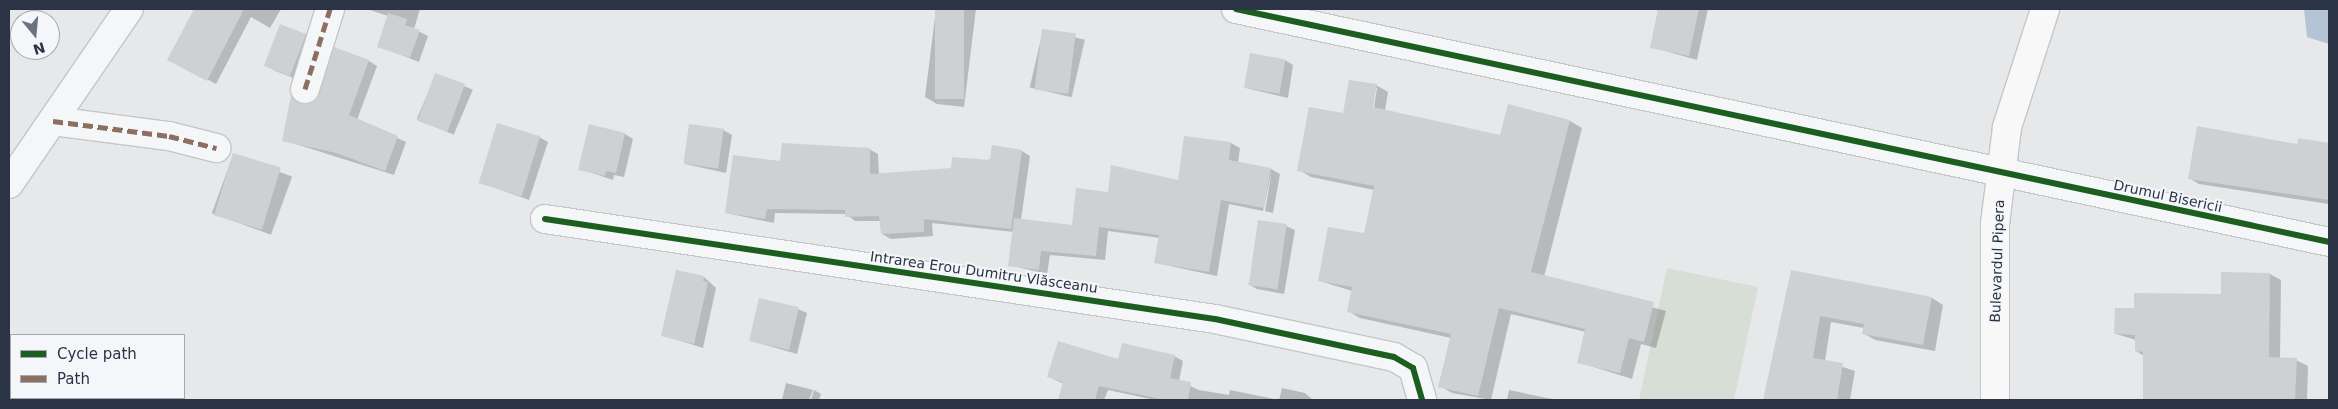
<!DOCTYPE html>
<meta charset="utf-8">
<style>
body{margin:0}
#map{position:relative;width:2338px;height:409px;overflow:hidden;background:#e6e8ea;font-family:"DejaVu Sans",sans-serif}
div>[style]{position:absolute}
.green>*{inset:0;background:#d6ded6}
.water>*{inset:0;background:#b4c4d5}
.shadow>*{inset:0;background:#0003;transform-origin:0 0}
.building>*{inset:0;background:#ced0d3;transform-origin:0 0}
.roads{filter:drop-shadow(1px 0 #c4c6c8) drop-shadow(-1px 0 #c4c6c8) drop-shadow(0 1px #c4c6c8) drop-shadow(0 -1px #c4c6c8)}
.street>*{height:28px;margin:-14px;padding:0 14px;transform-origin:14px;border-radius:14px;background:#f5f6f7}
.secondary>*{height:28px;margin:-14px;padding:0 14px;transform-origin:14px;border-radius:14px;background:#f8f8f8}
.quiet>*{height:5px;margin-top:-2.5px;transform-origin:0;background:repeating-linear-gradient(90deg,#8d6e63 0 10px,transparent 0 15px)}
.cycleway>*{height:6px;margin:-3px;padding:0 3px;transform-origin:3px;border-radius:3px;background:#1b5e20}
span{translate:-50% -50%;white-space:nowrap;text-align:center;line-height:1.15;-webkit-text-stroke:4px #f4f6f9;paint-order:stroke}
.street-label{font-size:14px;color:#2b3445}
.frame{position:absolute;inset:0;border:10px solid #2b3445;pointer-events:none}
.legend{position:absolute;left:10px;top:334px;width:175px;height:65px;box-sizing:border-box;background:#f4f6f9;border:1px solid #a4a8b1;margin:0;padding:6px 9px;list-style:none;font-size:15px;color:#2b3445}
.legend li{display:flex;align-items:center;gap:10px;height:25px}
.legend b{width:25px;border:1px solid #a4a8b1}
.north{position:absolute;left:10px;top:10px;width:50px;height:50px;box-sizing:border-box;background:#f4f6f9;border:1px solid #a4a8b1;border-radius:50%;rotate:163deg;font-size:14px;font-weight:700;line-height:20px;text-align:center;color:#2b3445}
.north::after{content:'';display:block;margin:auto;width:18px;height:22px;background:#6c737f;clip-path:polygon(50% 0,100% 100%,50% 72%,0 100%)}
</style>
<div id="map">
<div class="green">
<div style="clip-path:polygon(1667px 268px,1758px 287px,1734px 400px,1639px 400px)"></div>
</div>
<div class="water">
<div style="clip-path:polygon(2304px 9px,2329px 9px,2329px 44px,2307px 37px)"></div>
</div>
<div class="shadow">
<div style="clip-path:polygon(195px 9px,204px 11px,281px 9px,270px 28px,251px 17px,216px 84px,169px 59px)"></div>
<div style="clip-path:polygon(367px 9px,420px 9px,414px 29px,428px 36px,419px 62px,378px 46px,388px 16px)"></div>
<div style="clip-path:polygon(936px 9px,976px 9px,964px 107px,937px 104px,925px 97px)"></div>
<div style="clip-path:polygon(1659px 9px,1708px 9px,1697px 60px,1651px 47px)"></div>
<div style="left:1043px;top:30px;width:43px;height:59px;rotate:13deg"></div>
<div style="clip-path:polygon(305px 35px,314px 40px,301px 81px,273px 70px)"></div>
<div style="clip-path:polygon(1285px 60px,1293px 65px,1288px 98px,1246px 88px)"></div>
<div style="clip-path:polygon(369px 61px,377px 66px,357px 120px,406px 142px,394px 175px,283px 140px,292px 98px,303px 105px,317px 101px)"></div>
<div style="left:436px;top:74px;width:40px;height:49px;rotate:23deg"></div>
<div style="clip-path:polygon(evenodd,1376px 85px,1388px 92px,1385px 111px,1501px 136px,1570px 121px,1582px 128px,1544px 277px,1666px 311px,1656px 348px,1641px 344px,1632px 379px,1578px 362px,1586px 332px,1511px 314px,1491px 400px,1452px 393px,1440px 386px,1451px 338px,1360px 318px,1348px 311px,1352px 291px,1320px 281px,1365px 234px,1374px 190px,1311px 177px,1299px 170px,1344px 114px,1376px 85px,1375px 88px,1377px 88px,1373px 114px,1370px 113px,1375px 88px)"></div>
<div style="clip-path:polygon(723px 130px,732px 135px,726px 173px,685px 164px)"></div>
<div style="clip-path:polygon(625px 134px,633px 139px,624px 177px,614px 175px,613px 180px,580px 169px)"></div>
<div style="clip-path:polygon(539px 137px,548px 142px,529px 200px,479px 182px)"></div>
<div style="clip-path:polygon(1186px 137px,1231px 143px,1240px 148px,1238px 163px,1271px 169px,1280px 174px,1273px 213px,1265px 211px,1272px 170px,1263px 211px,1229px 204px,1217px 276px,1156px 263px,1160px 238px,1108px 231px,1105px 260px,1050px 255px,1047px 274px,1009px 265px,1014px 232px,932px 223px,933px 236px,891px 239px,882px 234px,881px 221px,855px 221px,846px 214px,775px 213px,774px 223px,726px 213px,781px 163px,869px 149px,878px 154px,879px 175px,952px 169px,1022px 151px,1030px 156px,1021px 220px,1073px 227px,1109px 193px,1179px 181px)"></div>
<div style="clip-path:polygon(2299px 140px,2329px 145px,2329px 204px,2199px 184px,2189px 178px,2298px 145px)"></div>
<div style="left:233px;top:155px;width:63px;height:62px;rotate:20deg"></div>
<div style="clip-path:polygon(1286px 226px,1295px 230px,1284px 294px,1257px 289px,1248px 284px)"></div>
<div style="clip-path:polygon(1792px 272px,1932px 298px,1943px 305px,1935px 351px,1875px 340px,1863px 333px,1864px 328px,1831px 322px,1825px 361px,1855px 371px,1850px 400px,1767px 400px)"></div>
<div style="clip-path:polygon(2270px 274px,2281px 280px,2280px 359px,2296px 360px,2308px 366px,2307px 400px,2144px 400px,2144px 356px,2136px 351px,2136px 340px,2116px 334px,2135px 309px,2222px 295px)"></div>
<div style="clip-path:polygon(704px 277px,716px 288px,703px 348px,662px 335px)"></div>
<div style="clip-path:polygon(798px 309px,807px 313px,797px 354px,751px 341px)"></div>
<div style="clip-path:polygon(1174px 356px,1183px 361px,1179px 381px,1199px 390px,1229px 395px,1230px 390px,1279px 400px,1282px 388px,1305px 393px,1313px 400px,1155px 400px,1108px 390px,1104px 400px,1059px 400px,1064px 384px,1049px 377px,1119px 361px)"></div>
<div style="clip-path:polygon(786px 383px,813px 390px,809px 400px,782px 400px)"></div>
<div style="clip-path:polygon(814px 390px,821px 394px,819px 400px,811px 400px)"></div>
<div style="clip-path:polygon(1509px 390px,1557px 400px,1507px 400px)"></div>
</div>
<div class="building">
<div style="clip-path:polygon(194px 9px,244px 9px,207px 81px,167px 60px)"></div>
<div style="left:935px;top:9px;width:29px;height:90px"></div>
<div style="clip-path:polygon(1658px 9px,1699px 9px,1689px 56px,1650px 48px)"></div>
<div style="clip-path:polygon(388px 13px,407px 19px,405px 25px,420px 30px,410px 58px,377px 47px)"></div>
<div style="left:280px;top:24px;width:28px;height:45px;rotate:21deg"></div>
<div style="left:1042px;top:29px;width:34px;height:61px;rotate:7deg"></div>
<div style="clip-path:polygon(334px 47px,369px 60px,349px 115px,398px 136px,385px 171px,336px 153px,282px 141px,291px 96px,301px 104px,316px 100px)"></div>
<div style="left:1250px;top:53px;width:36px;height:35px;rotate:10deg"></div>
<div style="left:435px;top:73px;width:32px;height:51px;rotate:20deg"></div>
<div style="clip-path:polygon(1349px 80px,1377px 84px,1373px 107px,1500px 135px,1508px 104px,1570px 120px,1531px 272px,1654px 302px,1644px 342px,1629px 338px,1620px 373px,1577px 363px,1585px 329px,1499px 308px,1478px 396px,1438px 387px,1451px 334px,1347px 312px,1352px 287px,1318px 281px,1328px 227px,1364px 233px,1374px 186px,1297px 171px,1309px 107px,1343px 113px)"></div>
<div style="left:497px;top:123px;width:45px;height:63px;rotate:17deg"></div>
<div style="clip-path:polygon(589px 124px,625px 133px,616px 173px,606px 171px,605px 176px,578px 170px)"></div>
<div style="left:689px;top:124px;width:35px;height:40px;rotate:8deg"></div>
<div style="clip-path:polygon(2197px 126px,2297px 144px,2298px 138px,2329px 143px,2329px 200px,2188px 179px)"></div>
<div style="clip-path:polygon(1184px 136px,1231px 142px,1229px 160px,1271px 168px,1264px 208px,1221px 200px,1209px 272px,1154px 263px,1159px 235px,1099px 227px,1096px 256px,1041px 251px,1039px 270px,1008px 266px,1014px 218px,1072px 225px,1076px 188px,1108px 192px,1111px 165px,1178px 180px)"></div>
<div style="clip-path:polygon(782px 143px,870px 148px,870px 174px,951px 168px,952px 157px,990px 160px,992px 145px,1022px 150px,1011px 229px,924px 219px,924px 232px,881px 234px,879px 216px,845px 217px,845px 210px,767px 209px,765px 219px,725px 213px,733px 155px,780px 161px)"></div>
<div style="left:233px;top:153px;width:50px;height:65px;rotate:17deg"></div>
<div style="left:1258px;top:220px;width:29px;height:66px;rotate:8deg"></div>
<div style="clip-path:polygon(676px 270px,704px 276px,703px 281px,708px 282px,694px 344px,661px 336px)"></div>
<div style="clip-path:polygon(1791px 270px,1932px 297px,1923px 345px,1862px 334px,1864px 324px,1820px 316px,1813px 358px,1843px 363px,1837px 400px,1763px 400px)"></div>
<div style="clip-path:polygon(2221px 272px,2270px 273px,2269px 357px,2297px 358px,2295px 400px,2143px 400px,2143px 352px,2135px 351px,2135px 335px,2114px 334px,2115px 308px,2134px 308px,2134px 293px,2221px 294px)"></div>
<div style="left:759px;top:298px;width:41px;height:44px;rotate:13deg"></div>
<div style="clip-path:polygon(1058px 341px,1118px 359px,1122px 343px,1175px 355px,1170px 378px,1191px 382px,1188px 400px,1165px 400px,1099px 386px,1095px 400px,1058px 400px,1063px 382px,1047px 377px)"></div>
</div>
<div class="roads">
<div class="street">
<div style="left:1236px;top:9px;width:1118px;rotate:12.03deg"></div>
<div style="left:305px;top:89px;width:84px;rotate:-72.6deg"></div>
<div style="left:53px;top:121px;width:117px;rotate:7.4deg"></div>
<div style="left:169px;top:136px;width:49px;rotate:14.3deg"></div>
<div style="left:9px;top:184px;width:212px;rotate:-55.6deg"></div>
<div style="left:545px;top:219px;width:677px;rotate:8.49deg"></div>
<div style="left:1215px;top:319px;width:183px;rotate:12deg"></div>
<div style="left:1394px;top:357px;width:22px;rotate:30deg"></div>
<div style="left:1413px;top:368px;width:33px;rotate:74deg"></div>
</div>
<div class="secondary">
<div style="left:1995px;top:400px;width:176px;rotate:-90deg"></div>
<div style="left:1995px;top:224px;width:98px;rotate:-82.9deg"></div>
<div style="left:2007px;top:127px;width:124px;rotate:-72.1deg"></div>
</div>
</div>
<div class="quiet">
<div style="left:305px;top:89px;width:84px;rotate:-72.6deg"></div>
<div style="left:53px;top:121px;width:117px;rotate:7.4deg"></div>
<div style="left:169px;top:136px;width:49px;rotate:14.3deg"></div>
</div>
<div class="cycleway">
<div style="left:1236px;top:9px;width:1118px;rotate:12.03deg"></div>
<div style="left:545px;top:219px;width:677px;rotate:8.49deg"></div>
<div style="left:1215px;top:319px;width:183px;rotate:12deg"></div>
<div style="left:1394px;top:357px;width:22px;rotate:30deg"></div>
<div style="left:1413px;top:368px;width:33px;rotate:74deg"></div>
</div>
<div class="street-label">
<span style="left:2168px;top:196px;rotate:12deg">Drumul Bisericii</span>
<span style="left:1997px;top:261px;rotate:-88deg">Bulevardul Pipera</span>
<span style="left:984px;top:272px;rotate:8deg">Intrarea Erou Dumitru Vlăsceanu</span>
</div>
<div class="frame"></div>
<ul class="legend">
<li><b style="height:6px;background:#1b5e20"></b>Cycle path</li>
<li><b style="height:6px;background:#8d6e63"></b>Path</li>
</ul>
<div class="north">N</div>
</div>
